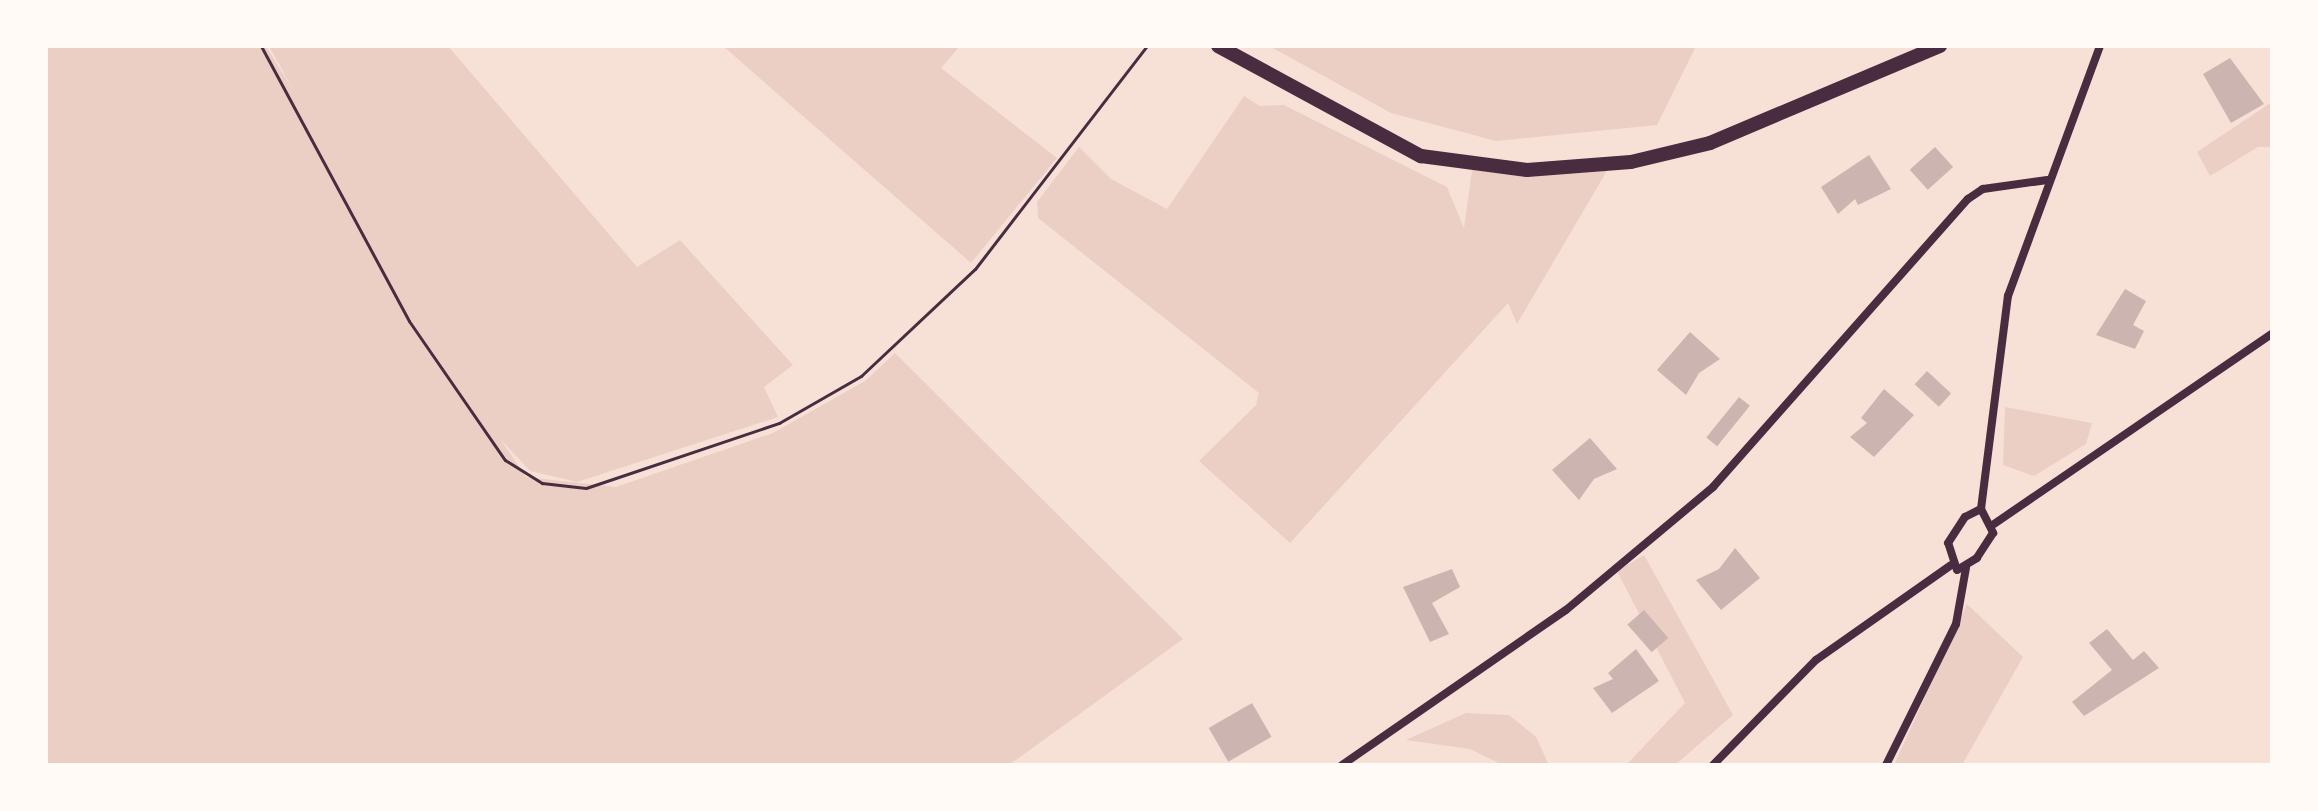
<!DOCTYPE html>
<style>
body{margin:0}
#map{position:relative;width:2318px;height:811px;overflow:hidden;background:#f7e1d7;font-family:Poppins,sans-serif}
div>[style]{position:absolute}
.green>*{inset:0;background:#ebcfc5}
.building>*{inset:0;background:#ccb4b1;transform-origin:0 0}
.path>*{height:3px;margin:-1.5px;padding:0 1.5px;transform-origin:1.5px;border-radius:1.5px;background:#4a2c40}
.minor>*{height:8px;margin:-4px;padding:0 4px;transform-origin:4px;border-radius:4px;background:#4a2c40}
.tertiary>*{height:14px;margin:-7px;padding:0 7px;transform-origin:7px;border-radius:7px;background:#4a2c40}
span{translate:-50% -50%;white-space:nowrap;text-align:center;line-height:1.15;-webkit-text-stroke:6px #fffaf5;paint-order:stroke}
.frame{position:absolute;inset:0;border:48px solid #fffaf5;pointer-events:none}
</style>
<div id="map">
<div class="green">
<div style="clip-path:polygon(46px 46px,266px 46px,293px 90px,269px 46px,448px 46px,637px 267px,680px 240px,793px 365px,764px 387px,778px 417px,577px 482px,530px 471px,501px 440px,526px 477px,616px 487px,773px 433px,865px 381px,895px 353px,1183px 639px,1009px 765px,46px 765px)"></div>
<div style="clip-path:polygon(723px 46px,960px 46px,941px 68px,1057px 158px,971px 263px)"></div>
<div style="clip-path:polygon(1269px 46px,1696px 46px,1657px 125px,1496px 141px,1391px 113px)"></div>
<div style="clip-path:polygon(1244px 96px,1260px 106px,1284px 105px,1447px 187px,1464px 228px,1472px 170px,1608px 169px,1517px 324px,1508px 303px,1290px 543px,1199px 461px,1256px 405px,1259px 393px,1038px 218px,1037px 202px,1079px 147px,1111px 179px,1167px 209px)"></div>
<div style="clip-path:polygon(2272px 102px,2272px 147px,2258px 147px,2210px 176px,2197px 152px)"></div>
<div style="clip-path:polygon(2005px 407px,2092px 423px,2086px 444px,2034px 476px,2003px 465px)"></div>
<div style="clip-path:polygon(1644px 555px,1733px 715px,1675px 765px,1626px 765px,1685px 703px,1617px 571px)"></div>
<div style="clip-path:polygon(1967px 604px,2023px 657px,1962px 765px,1894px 765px)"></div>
<div style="clip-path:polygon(1466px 713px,1509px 715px,1536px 737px,1549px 765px,1503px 765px,1470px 749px,1406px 740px)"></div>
</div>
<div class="building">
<div style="clip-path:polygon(2230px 58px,2264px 104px,2231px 123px,2203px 74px)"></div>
<div style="left:1935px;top:147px;width:27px;height:34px;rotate:48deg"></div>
<div style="clip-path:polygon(1869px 155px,1891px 189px,1858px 205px,1855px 199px,1838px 214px,1821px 187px)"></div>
<div style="clip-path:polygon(2125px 289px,2146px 301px,2133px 325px,2144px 331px,2135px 349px,2096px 335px)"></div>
<div style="clip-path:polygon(1690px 332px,1720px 359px,1699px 373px,1686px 395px,1657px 370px)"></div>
<div style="left:1927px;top:371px;width:33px;height:18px;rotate:43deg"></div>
<div style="clip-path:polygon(1884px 389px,1914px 415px,1874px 457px,1850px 437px,1867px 423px,1861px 418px)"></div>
<div style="left:1739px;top:397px;width:14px;height:52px;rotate:39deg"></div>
<div style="clip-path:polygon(1590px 438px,1617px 469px,1594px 479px,1579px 500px,1552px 470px)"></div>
<div style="clip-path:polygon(1735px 548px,1760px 578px,1721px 610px,1696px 580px,1719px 569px)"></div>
<div style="clip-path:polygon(1452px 569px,1460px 587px,1432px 603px,1449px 634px,1430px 642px,1403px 587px)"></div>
<div style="left:1644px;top:610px;width:37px;height:22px;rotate:49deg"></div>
<div style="clip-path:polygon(2107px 629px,2133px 660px,2144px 651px,2159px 668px,2084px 716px,2072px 702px,2112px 670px,2089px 643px)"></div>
<div style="clip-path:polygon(1636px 649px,1659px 681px,1612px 713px,1593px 688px,1613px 679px,1608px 673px)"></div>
<div style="left:1252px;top:703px;width:39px;height:50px;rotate:60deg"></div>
</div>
<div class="path">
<div style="left:261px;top:46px;width:312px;rotate:61.7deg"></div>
<div style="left:409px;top:321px;width:169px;rotate:55.4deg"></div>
<div style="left:505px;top:460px;width:44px;rotate:31.9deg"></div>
<div style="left:542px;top:483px;width:44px;rotate:6.5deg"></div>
<div style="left:586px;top:488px;width:204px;rotate:-18.6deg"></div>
<div style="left:779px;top:423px;width:95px;rotate:-29.8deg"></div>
<div style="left:861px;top:376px;width:156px;rotate:-43.2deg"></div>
<div style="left:975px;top:269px;width:282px;rotate:-52.4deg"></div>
</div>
<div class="minor">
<div style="left:1981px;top:509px;width:215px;rotate:-82.8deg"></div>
<div style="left:2008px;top:296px;width:266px;rotate:-69.8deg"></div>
<div style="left:1981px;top:509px;width:27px;rotate:63deg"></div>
<div style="left:1993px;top:533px;width:30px;rotate:123deg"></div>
<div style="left:1977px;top:558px;width:23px;rotate:149deg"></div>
<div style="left:1957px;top:570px;width:28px;rotate:-108deg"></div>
<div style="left:1948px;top:543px;width:31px;rotate:-57deg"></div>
<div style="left:1965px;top:517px;width:18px;rotate:-27deg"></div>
<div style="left:1994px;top:524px;width:337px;rotate:-34.4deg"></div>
<div style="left:1342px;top:765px;width:272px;rotate:-34.7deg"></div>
<div style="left:1566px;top:610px;width:192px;rotate:-39.9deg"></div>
<div style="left:1713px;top:487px;width:385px;rotate:-48.5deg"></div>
<div style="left:1968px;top:199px;width:18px;rotate:-34deg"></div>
<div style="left:1983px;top:189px;width:65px;rotate:-8deg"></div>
<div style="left:1713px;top:765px;width:147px;rotate:-45.6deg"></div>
<div style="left:1816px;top:660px;width:165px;rotate:-35.1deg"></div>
<div style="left:1886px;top:765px;width:157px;rotate:-63.6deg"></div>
<div style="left:1956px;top:624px;width:57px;rotate:-79.9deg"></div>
</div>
<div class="tertiary">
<div style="left:1218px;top:46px;width:231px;rotate:28.5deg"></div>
<div style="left:1421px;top:156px;width:107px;rotate:7.5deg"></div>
<div style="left:1527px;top:170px;width:104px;rotate:-4.4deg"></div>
<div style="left:1631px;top:162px;width:81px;rotate:-13.5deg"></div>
<div style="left:1710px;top:143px;width:250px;rotate:-22.9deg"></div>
</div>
<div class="frame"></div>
</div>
